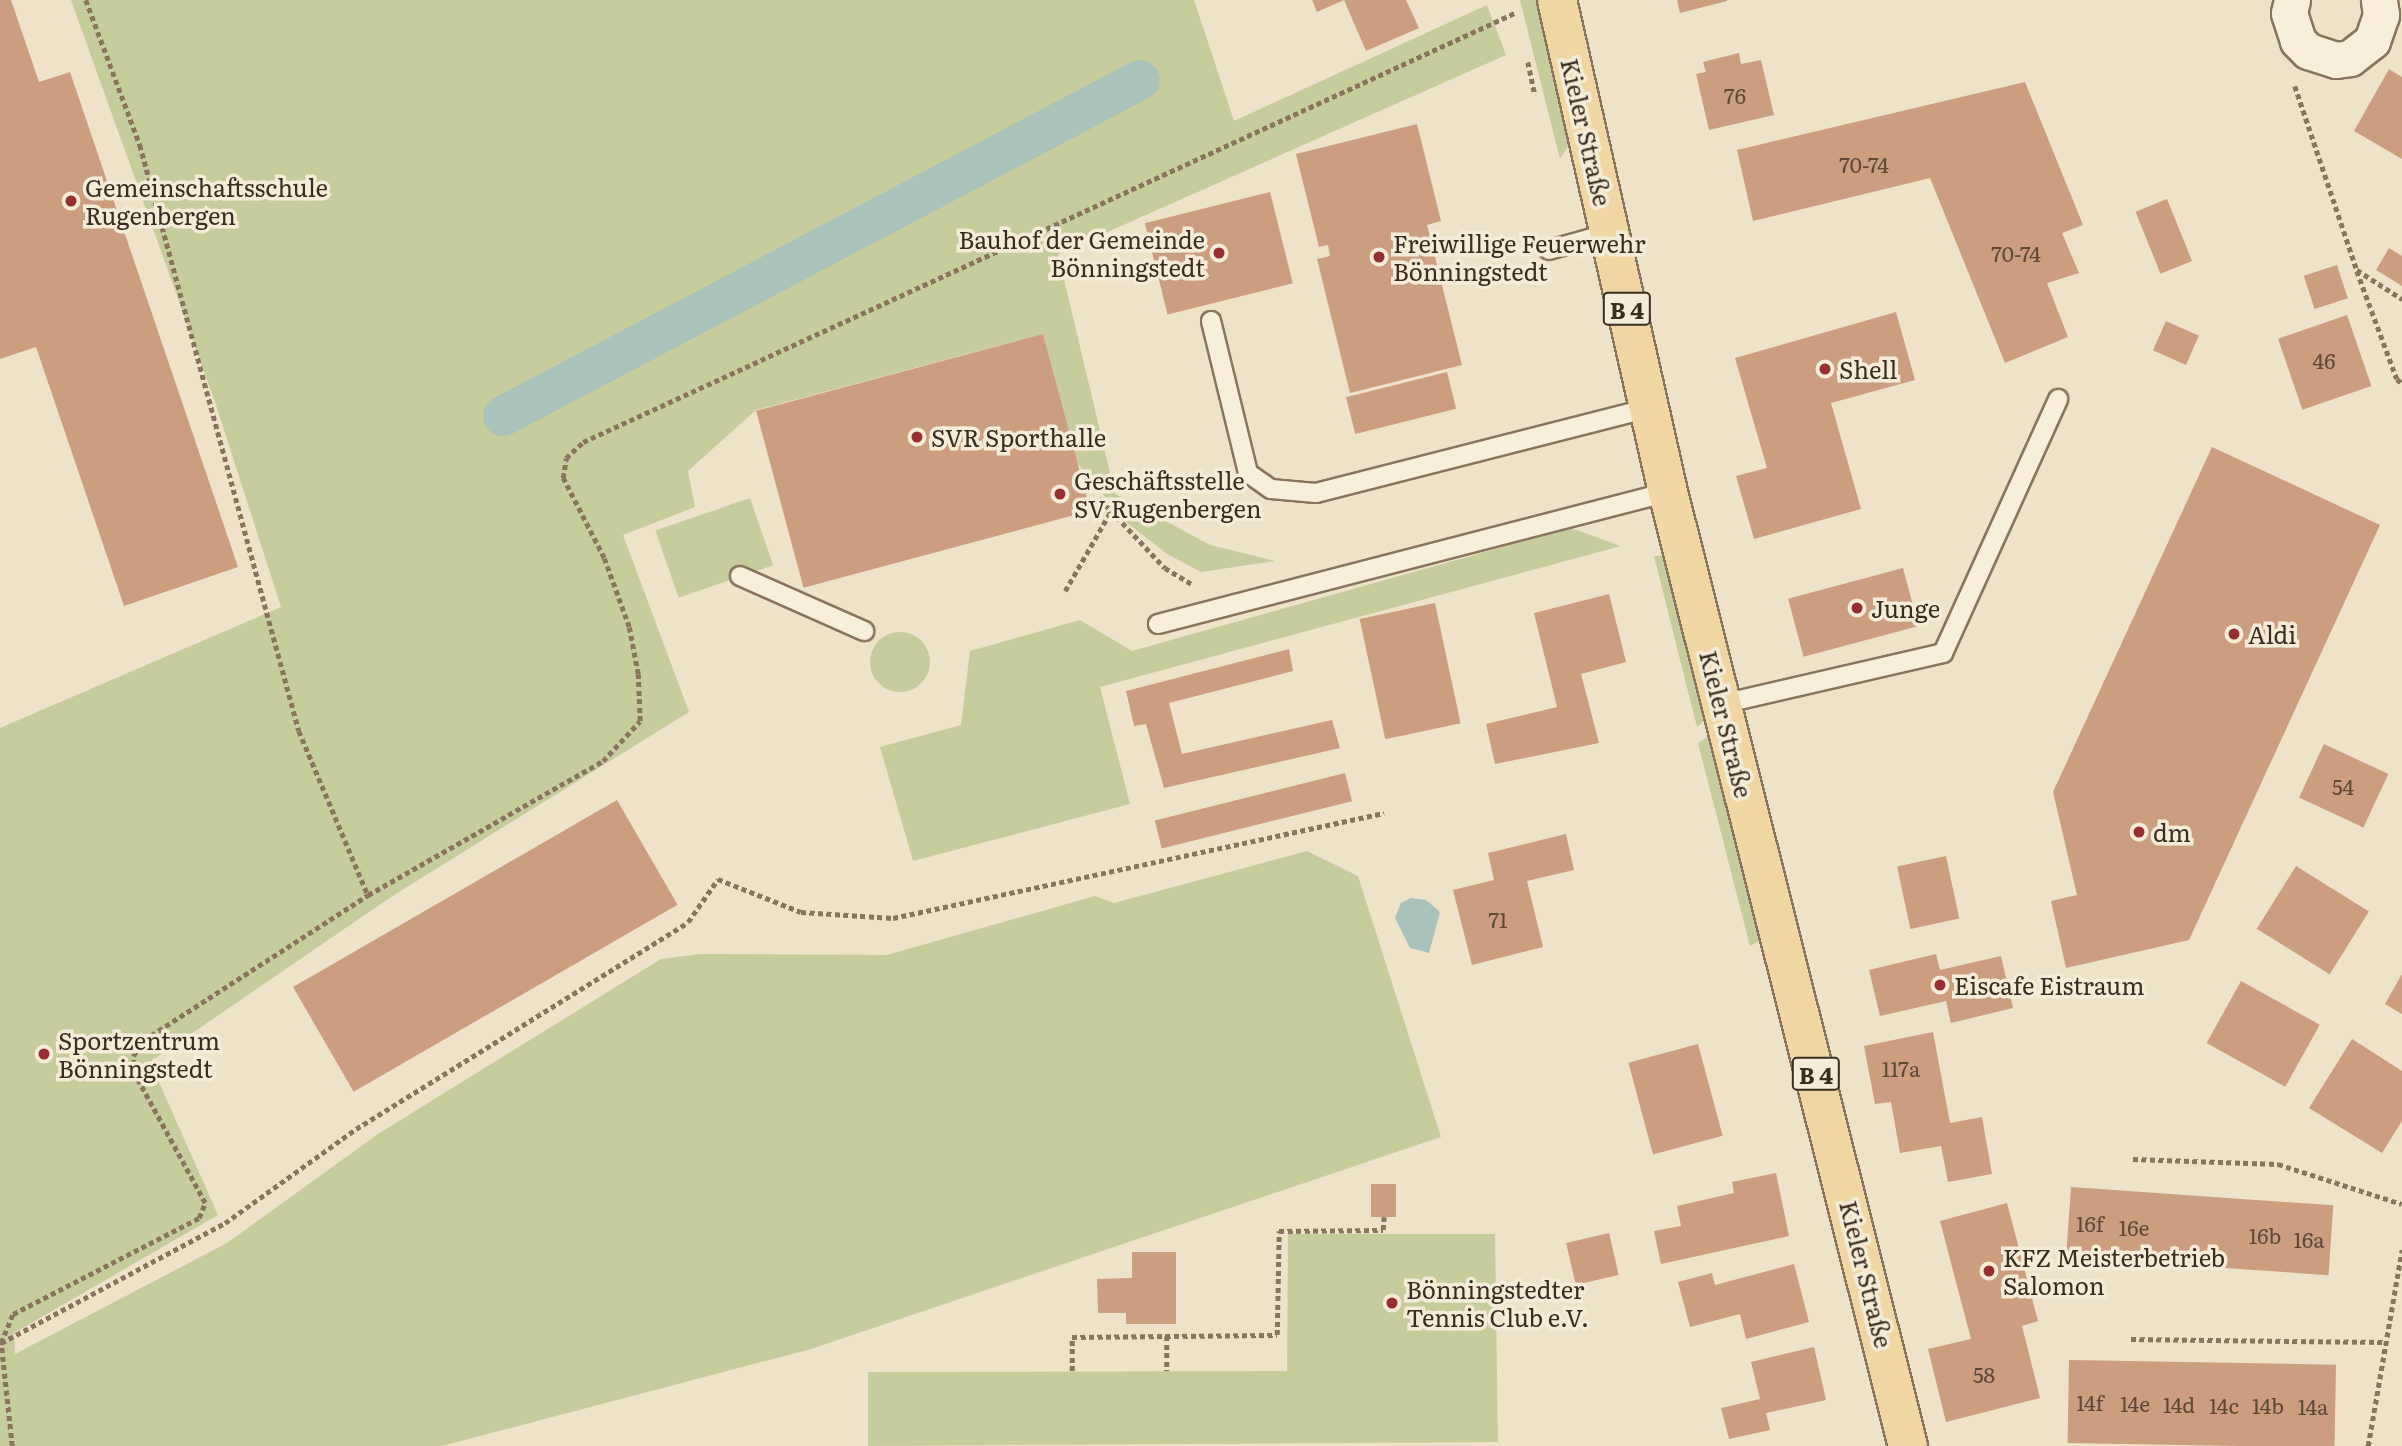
<!DOCTYPE html>
<meta charset="utf-8">
<style>
body{margin:0}
#map{position:relative;width:2402px;height:1446px;overflow:hidden;background:#eee2c8;font-family:Literata,serif}
div>[style]{position:absolute}
.green>*{inset:0;background:#c7cc9c;transform-origin:0 0}
.round{border-radius:50%}
.water>*{inset:0;background:#a9c2ba}
.canal>*{height:40px;margin:-20px;padding:0 20px;transform-origin:20px;border-radius:20px;background:#a9c2ba}
.building>*{inset:0;background:#cb9e7f;transform-origin:0 0}
.path>*{height:4.5px;margin-top:-2.25px;transform-origin:0;background:repeating-linear-gradient(90deg,#89745d 0 5px,transparent 0 8.5px)}
.roads{filter:drop-shadow(2px 0 #89745d) drop-shadow(-2px 0 #89745d) drop-shadow(0 2px #89745d) drop-shadow(0 -2px #89745d)}
.lane>*{height:18px;margin:-9px;padding:0 9px;transform-origin:9px;border-radius:9px;background:#f8efdb}
.street>*{height:35px;margin:-17.5px;padding:0 17.5px;transform-origin:17.5px;border-radius:17.5px;background:#f8efdb}
.primary>*{height:38px;margin:-19px;padding:0 19px;transform-origin:19px;border-radius:19px;background:#efd6a2}
.dots>*{width:19px;height:19px;translate:-50% -50%;box-sizing:border-box;border:4px solid #f5ecd7;border-radius:50%}
span{translate:-50% -50%;white-space:nowrap;text-align:center;line-height:1.15;-webkit-text-stroke:7px #f5ecd7;paint-order:stroke}
.number-label{font-size:21px;color:#5e4938}
.number-label span{-webkit-text-stroke-width:0}
.shield-label span{padding:2px 5px;background:#f5ecd7;border:2px solid;border-radius:5px;-webkit-text-stroke-width:0}
.shield-label{font-size:23px;color:#3a2d20;font-weight:700}
.street-label{font-size:24px;color:#3a2d20}
.poi-label{font-size:24px;color:#3a2d20}
.left{translate:0 -50%;text-align:left}
.right{translate:-100% -50%;text-align:right}
</style>
<div id="map">
<div class="green">
<div style="clip-path:polygon(71px 0,1194px 0,1234px 121px,1487px 5px,1506px 55px,1058px 254px,1115px 494px,1210px 545px,1275px 561px,1201px 572px,1167px 554px,1125px 521px,1077px 463px,1043px 334px,756px 410px,688px 471px,695px 507px,623px 535px,689px 712px,394px 895px,150px 1062px,218px 1215px,14px 1333px,15px 1354px,227px 1243px,378px 1134px,661px 959px,700px 954px,887px 955px,1095px 896px,1114px 903px,1307px 851px,1358px 876px,1441px 1137px,811px 1349px,442px 1446px,0 1446px,0 728px,281px 607px,215px 402px)"></div>
<div style="clip-path:polygon(1520px 0,1539px 0,1574px 137px,1560px 159px)"></div>
<div style="left:750px;top:498px;width:71px;height:100px;rotate:71deg"></div>
<div style="clip-path:polygon(1571px 528px,1621px 546px,1100px 687px,1130px 804px,913px 861px,880px 747px,961px 725px,970px 651px,1080px 620px,1132px 651px)"></div>
<div style="clip-path:polygon(1666px 555px,1712px 714px,1697px 727px,1654px 556px)"></div>
<div class="round" style="left:870px;top:632px;width:60px;height:60px"></div>
<div style="clip-path:polygon(1710px 735px,1766px 938px,1750px 946px,1698px 743px)"></div>
<div style="clip-path:polygon(1288px 1234px,1495px 1234px,1498px 1442px,868px 1446px,868px 1372px,1287px 1371px)"></div>
</div>
<div class="water">
<div style="clip-path:polygon(1411px 898px,1426px 900px,1440px 912px,1429px 953px,1410px 948px,1395px 918px,1401px 903px)"></div>
</div>
<div class="canal">
<div style="left:503px;top:416px;width:720px;rotate:-27.81deg"></div>
</div>
<div class="building">
<div style="clip-path:polygon(0 0,11px 0,39px 82px,70px 72px,238px 567px,124px 606px,36px 347px,0 359px)"></div>
<div style="clip-path:polygon(1312px 0,1344px 0,1317px 12px)"></div>
<div style="clip-path:polygon(1344px 0,1406px 0,1419px 28px,1366px 51px)"></div>
<div style="clip-path:polygon(1677px 0,1727px 0,1727px 1px,1680px 13px)"></div>
<div style="clip-path:polygon(1739px 53px,1741px 64px,1761px 60px,1774px 115px,1709px 130px,1696px 74px,1706px 72px,1703px 62px)"></div>
<div style="clip-path:polygon(2389px 69px,2402px 77px,2402px 159px,2354px 131px)"></div>
<div style="clip-path:polygon(2025px 82px,2083px 225px,2062px 233px,2079px 273px,2047px 283px,2068px 337px,2005px 363px,1930px 178px,1753px 221px,1737px 150px)"></div>
<div style="clip-path:polygon(1417px 124px,1441px 221px,1427px 225px,1462px 365px,1350px 393px,1317px 259px,1330px 256px,1328px 245px,1319px 247px,1296px 154px)"></div>
<div style="left:1270px;top:192px;width:94px;height:129px;rotate:76deg"></div>
<div style="left:2167px;top:199px;width:67px;height:34px;rotate:68deg"></div>
<div style="clip-path:polygon(2389px 248px,2402px 256px,2402px 286px,2376px 270px)"></div>
<div style="left:2337px;top:265px;width:35px;height:35px;rotate:72deg"></div>
<div style="clip-path:polygon(1896px 312px,1915px 380px,1831px 403px,1861px 509px,1754px 539px,1736px 476px,1767px 468px,1735px 358px)"></div>
<div style="left:2347px;top:315px;width:75px;height:73px;rotate:71deg"></div>
<div style="left:2166px;top:321px;width:36px;height:32px;rotate:24deg"></div>
<div style="left:1043px;top:334px;width:183px;height:297px;rotate:75deg"></div>
<div style="left:1447px;top:372px;width:38px;height:104px;rotate:76deg"></div>
<div style="clip-path:polygon(2212px 447px,2380px 525px,2189px 940px,2066px 968px,2051px 901px,2077px 895px,2053px 792px)"></div>
<div style="left:1903px;top:568px;width:60px;height:119px;rotate:75deg"></div>
<div style="clip-path:polygon(1609px 594px,1626px 662px,1581px 674px,1599px 743px,1495px 764px,1486px 724px,1557px 707px,1534px 613px)"></div>
<div style="left:1435px;top:603px;width:123px;height:77px;rotate:78deg"></div>
<div style="clip-path:polygon(1289px 649px,1293px 671px,1169px 703px,1182px 754px,1332px 720px,1340px 748px,1164px 788px,1146px 724px,1134px 726px,1126px 691px)"></div>
<div style="left:2324px;top:744px;width:71px;height:59px;rotate:25deg"></div>
<div style="left:1345px;top:773px;width:29px;height:196px;rotate:76deg"></div>
<div style="left:617px;top:800px;width:121px;height:374px;rotate:60deg"></div>
<div style="clip-path:polygon(1566px 834px,1574px 870px,1527px 881px,1543px 947px,1472px 965px,1453px 890px,1494px 880px,1488px 853px)"></div>
<div style="left:1946px;top:856px;width:64px;height:50px;rotate:78deg"></div>
<div style="left:2296px;top:866px;width:86px;height:74px;rotate:32deg"></div>
<div style="clip-path:polygon(1936px 954px,1940px 970px,2001px 956px,2013px 1008px,1951px 1023px,1946px 1001px,1880px 1016px,1869px 970px)"></div>
<div style="clip-path:polygon(2402px 974px,2402px 1014px,2385px 1004px)"></div>
<div style="left:2241px;top:981px;width:90px;height:71px;rotate:29deg"></div>
<div style="clip-path:polygon(1933px 1032px,1950px 1123px,1982px 1117px,1992px 1174px,1948px 1182px,1941px 1146px,1900px 1153px,1891px 1102px,1875px 1104px,1864px 1046px)"></div>
<div style="clip-path:polygon(2352px 1039px,2402px 1071px,2402px 1121px,2382px 1153px,2309px 1108px)"></div>
<div style="left:1698px;top:1044px;width:95px;height:72px;rotate:75deg"></div>
<div style="clip-path:polygon(1776px 1173px,1789px 1236px,1661px 1264px,1654px 1231px,1681px 1226px,1677px 1206px,1734px 1193px,1732px 1182px)"></div>
<div style="left:1371px;top:1184px;width:25px;height:33px"></div>
<div style="left:2071px;top:1187px;width:263px;height:70px;rotate:4deg"></div>
<div style="clip-path:polygon(2007px 1203px,2038px 1321px,2022px 1326px,2040px 1398px,1946px 1422px,1928px 1349px,1971px 1339px,1940px 1221px)"></div>
<div style="left:1609px;top:1233px;width:43px;height:44px;rotate:77deg"></div>
<div style="clip-path:polygon(1132px 1252px,1176px 1252px,1176px 1324px,1126px 1324px,1126px 1313px,1098px 1313px,1097px 1279px,1132px 1278px)"></div>
<div style="clip-path:polygon(1794px 1264px,1809px 1322px,1746px 1339px,1740px 1314px,1690px 1327px,1678px 1282px,1712px 1273px,1715px 1285px)"></div>
<div style="clip-path:polygon(1814px 1347px,1826px 1400px,1766px 1413px,1770px 1430px,1729px 1439px,1721px 1408px,1760px 1399px,1751px 1362px)"></div>
<div style="left:2069px;top:1360px;width:267px;height:83px;rotate:1deg"></div>
</div>
<div class="path">
<div style="left:86px;top:0;width:155px;rotate:69.6deg"></div>
<div style="left:140px;top:145px;width:607px;rotate:74.82deg"></div>
<div style="left:299px;top:731px;width:178px;rotate:67.2deg"></div>
<div style="left:1528px;top:62px;width:34px;rotate:78deg"></div>
<div style="left:2295px;top:86px;width:194px;rotate:71.4deg"></div>
<div style="left:2357px;top:270px;width:54px;rotate:32.8deg"></div>
<div style="left:2357px;top:271px;width:115px;rotate:69.7deg"></div>
<div style="left:2397px;top:379px;width:6px;rotate:39deg"></div>
<div style="left:1099px;top:498px;width:96px;rotate:46.7deg"></div>
<div style="left:1165px;top:568px;width:31px;rotate:31deg"></div>
<div style="left:1065px;top:591px;width:92px;rotate:-60.1deg"></div>
<div style="left:2133px;top:1159px;width:145px;rotate:2deg"></div>
<div style="left:2278px;top:1164px;width:130px;rotate:17.9deg"></div>
<div style="left:1167px;top:1336px;width:35px;rotate:90deg"></div>
<div style="left:2131px;top:1339px;width:255px;rotate:0.7deg"></div>
<div style="left:1px;top:1343px;width:254px;rotate:-28.2deg"></div>
<div style="left:225px;top:1223px;width:161px;rotate:-35.7deg"></div>
<div style="left:356px;top:1129px;width:391px;rotate:-31.9deg"></div>
<div style="left:688px;top:922px;width:52px;rotate:-55.1deg"></div>
<div style="left:718px;top:879px;width:89px;rotate:21.7deg"></div>
<div style="left:801px;top:912px;width:92px;rotate:3.7deg"></div>
<div style="left:893px;top:918px;width:502px;rotate:-12.07deg"></div>
<div style="left:1072px;top:1371px;width:34px;rotate:-90deg"></div>
<div style="left:1072px;top:1337px;width:205px;rotate:-0.6deg"></div>
<div style="left:1277px;top:1335px;width:104px;rotate:-88.9deg"></div>
<div style="left:1279px;top:1231px;width:104px;rotate:-0.6deg"></div>
<div style="left:1383px;top:1230px;width:13px;rotate:-86deg"></div>
<div style="left:12px;top:1446px;width:104px;rotate:-96.1deg"></div>
<div style="left:1px;top:1343px;width:31px;rotate:-68deg"></div>
<div style="left:13px;top:1314px;width:209px;rotate:-27.3deg"></div>
<div style="left:199px;top:1218px;width:16px;rotate:-68deg"></div>
<div style="left:205px;top:1203px;width:148px;rotate:-118.6deg"></div>
<div style="left:134px;top:1073px;width:17px;rotate:-93deg"></div>
<div style="left:133px;top:1056px;width:19px;rotate:-55deg"></div>
<div style="left:144px;top:1040px;width:267px;rotate:-32.9deg"></div>
<div style="left:368px;top:895px;width:271px;rotate:-29.7deg"></div>
<div style="left:603px;top:761px;width:54px;rotate:-47.2deg"></div>
<div style="left:640px;top:721px;width:47px;rotate:-92.4deg"></div>
<div style="left:638px;top:674px;width:48px;rotate:-100.8deg"></div>
<div style="left:629px;top:627px;width:73px;rotate:-109.9deg"></div>
<div style="left:604px;top:558px;width:90px;rotate:-117.1deg"></div>
<div style="left:563px;top:478px;width:20px;rotate:-81deg"></div>
<div style="left:566px;top:458px;width:23px;rotate:-43deg"></div>
<div style="left:583px;top:442px;width:1028px;rotate:-24.72deg"></div>
<div style="left:2368px;top:1446px;width:199px;rotate:-80.2deg"></div>
</div>
<div class="roads">
<div class="lane">
<div style="left:1549px;top:250px;width:63px;rotate:-15.6deg"></div>
<div style="left:1211px;top:321px;width:156px;rotate:76.3deg"></div>
<div style="left:1248px;top:473px;width:28px;rotate:35deg"></div>
<div style="left:1271px;top:489px;width:45px;rotate:5.1deg"></div>
<div style="left:1316px;top:493px;width:344px;rotate:-14.3deg"></div>
<div style="left:740px;top:576px;width:136px;rotate:23.9deg"></div>
<div style="left:1158px;top:624px;width:527px;rotate:-14.51deg"></div>
<div style="left:1722px;top:704px;width:227px;rotate:-13deg"></div>
<div style="left:1943px;top:653px;width:279px;rotate:-65.6deg"></div>
</div>
<div class="street">
<div style="left:2292px;top:0;width:13px;rotate:103deg"></div>
<div style="left:2289px;top:13px;width:29px;rotate:72deg"></div>
<div style="left:2298px;top:41px;width:14px;rotate:45deg"></div>
<div style="left:2308px;top:51px;width:29px;rotate:18deg"></div>
<div style="left:2336px;top:60px;width:14px;rotate:-8deg"></div>
<div style="left:2350px;top:58px;width:28px;rotate:-38deg"></div>
<div style="left:2372px;top:41px;width:28px;rotate:-71deg"></div>
<div style="left:2381px;top:15px;width:15px;rotate:-98deg"></div>
</div>
<div class="primary">
<div style="left:1557px;top:0;width:504px;rotate:77.29deg"></div>
<div style="left:1668px;top:492px;width:984px;rotate:75.88deg"></div>
</div>
</div>
<div class="dots">
<div style="left:71px;top:201px;background:#972f30"></div>
<div style="left:1219px;top:253px;background:#972f30"></div>
<div style="left:1379px;top:257px;background:#972f30"></div>
<div style="left:1825px;top:369px;background:#972f30"></div>
<div style="left:917px;top:437px;background:#972f30"></div>
<div style="left:1060px;top:494px;background:#972f30"></div>
<div style="left:1857px;top:608px;background:#972f30"></div>
<div style="left:2234px;top:634px;background:#972f30"></div>
<div style="left:2139px;top:832px;background:#972f30"></div>
<div style="left:1940px;top:985px;background:#972f30"></div>
<div style="left:44px;top:1054px;background:#972f30"></div>
<div style="left:1989px;top:1271px;background:#972f30"></div>
<div style="left:1392px;top:1303px;background:#972f30"></div>
</div>
<div class="number-label">
<span style="left:1735px;top:95px">76</span>
<span style="left:1864px;top:164px">70-74</span>
<span style="left:2016px;top:253px">70-74</span>
<span style="left:2324px;top:360px">46</span>
<span style="left:2343px;top:786px">54</span>
<span style="left:1498px;top:919px">71</span>
<span style="left:1901px;top:1068px">117a</span>
<span style="left:2090px;top:1223px">16f</span>
<span style="left:2134px;top:1227px">16e</span>
<span style="left:2265px;top:1235px">16b</span>
<span style="left:2309px;top:1239px">16a</span>
<span style="left:1984px;top:1374px">58</span>
<span style="left:2090px;top:1402px">14f</span>
<span style="left:2135px;top:1403px">14e</span>
<span style="left:2179px;top:1404px">14d</span>
<span style="left:2224px;top:1405px">14c</span>
<span style="left:2268px;top:1405px">14b</span>
<span style="left:2313px;top:1406px">14a</span>
</div>
<div class="shield-label">
<span style="left:1627px;top:309px">B 4</span>
<span style="left:1816px;top:1074px">B 4</span>
</div>
<div class="street-label">
<span style="left:1587px;top:132px;rotate:77deg">Kieler Straße</span>
<span style="left:1727px;top:724px;rotate:76deg">Kieler Straße</span>
<span style="left:1867px;top:1274px;rotate:76deg">Kieler Straße</span>
</div>
<div class="poi-label">
<span class="left" style="left:85px;top:201px">Gemeinschaftsschule<br>Rugenbergen</span>
<span class="right" style="left:1205px;top:253px">Bauhof der Gemeinde<br>Bönningstedt</span>
<span class="left" style="left:1393px;top:257px">Freiwillige Feuerwehr<br>Bönningstedt</span>
<span class="left" style="left:1839px;top:369px">Shell</span>
<span class="left" style="left:931px;top:437px">SVR Sporthalle</span>
<span class="left" style="left:1074px;top:494px">Geschäftsstelle<br>SV Rugenbergen</span>
<span class="left" style="left:1871px;top:608px">Junge</span>
<span class="left" style="left:2248px;top:634px">Aldi</span>
<span class="left" style="left:2153px;top:832px">dm</span>
<span class="left" style="left:1954px;top:985px">Eiscafe Eistraum</span>
<span class="left" style="left:58px;top:1054px">Sportzentrum<br>Bönningstedt</span>
<span class="left" style="left:2003px;top:1271px">KFZ Meisterbetrieb<br>Salomon</span>
<span class="left" style="left:1406px;top:1303px">Bönningstedter<br>Tennis Club e.V.</span>
</div>
</div>
